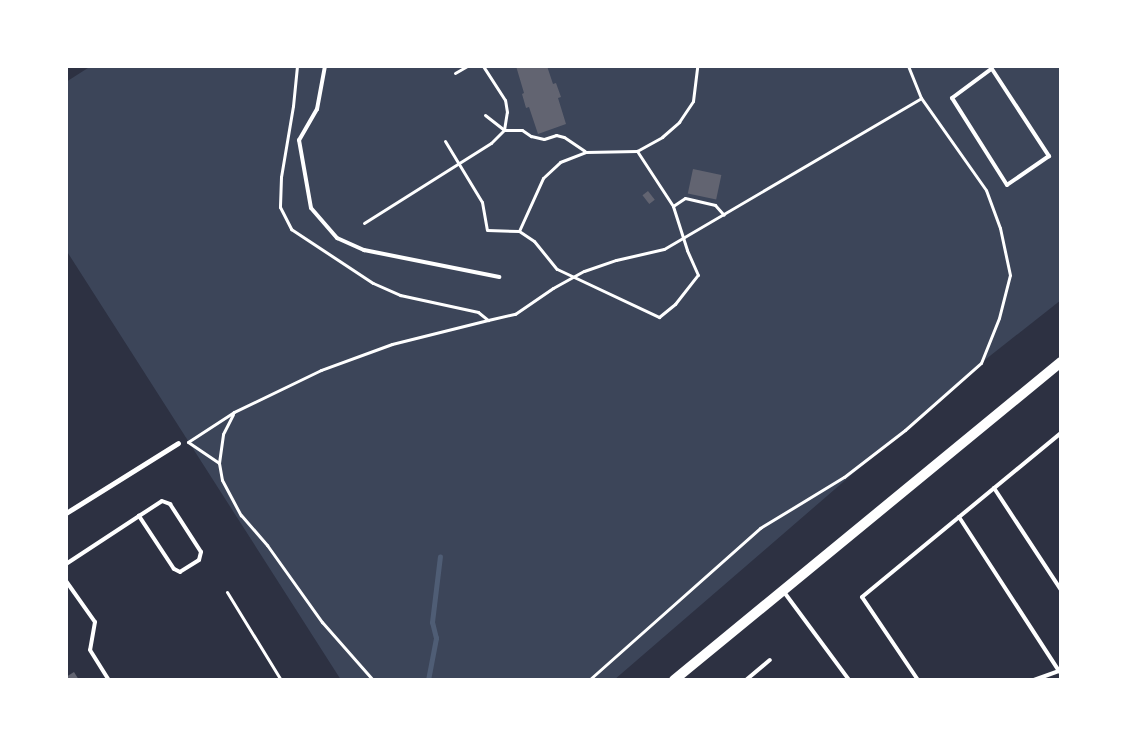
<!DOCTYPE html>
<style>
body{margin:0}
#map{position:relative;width:1127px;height:746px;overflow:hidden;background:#2d3142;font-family:"Sofia Sans Condensed",sans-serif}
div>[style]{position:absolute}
.green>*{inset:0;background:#3c4559}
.stream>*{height:5px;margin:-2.5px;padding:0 2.5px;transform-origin:2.5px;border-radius:2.5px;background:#4f5d75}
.building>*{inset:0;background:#626471;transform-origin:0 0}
.path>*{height:3px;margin:-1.5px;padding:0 1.5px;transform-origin:1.5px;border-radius:1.5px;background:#fff}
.service>*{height:4px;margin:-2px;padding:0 2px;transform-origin:2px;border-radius:2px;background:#fff}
.minor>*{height:5px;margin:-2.5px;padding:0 2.5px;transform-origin:2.5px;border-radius:2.5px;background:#fff}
.secondary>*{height:10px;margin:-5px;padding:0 5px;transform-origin:5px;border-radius:5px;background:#fff}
span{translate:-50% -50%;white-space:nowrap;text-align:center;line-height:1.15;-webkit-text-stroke:5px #fff;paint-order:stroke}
.frame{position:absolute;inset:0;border:68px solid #fff;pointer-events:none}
</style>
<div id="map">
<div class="green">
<div style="clip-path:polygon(91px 66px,1061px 66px,1061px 300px,981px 363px,614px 680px,341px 680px,66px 250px,66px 82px)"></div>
</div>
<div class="stream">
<div style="left:428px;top:680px;width:43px;rotate:-79.2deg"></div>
<div style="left:436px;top:638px;width:16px;rotate:-104deg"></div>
<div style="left:432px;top:622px;width:66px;rotate:-83.1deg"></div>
</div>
<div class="building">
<div style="clip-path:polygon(516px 66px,547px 66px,553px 84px,556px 83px,561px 97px,558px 98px,566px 124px,538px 134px,529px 107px,526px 108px,522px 94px,524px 93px)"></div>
<div style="left:693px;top:169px;width:29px;height:25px;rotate:12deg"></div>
<div style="left:648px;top:191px;width:11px;height:7px;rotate:52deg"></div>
<div style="clip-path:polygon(74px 672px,79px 680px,66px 680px,66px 677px)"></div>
</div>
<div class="path">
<div style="left:297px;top:66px;width:40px;rotate:95.7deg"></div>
<div style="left:293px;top:106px;width:72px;rotate:99.6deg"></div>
<div style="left:281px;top:177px;width:30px;rotate:92deg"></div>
<div style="left:280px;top:207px;width:25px;rotate:63deg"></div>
<div style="left:291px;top:229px;width:98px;rotate:33.4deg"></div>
<div style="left:373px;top:283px;width:30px;rotate:24deg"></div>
<div style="left:400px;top:295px;width:80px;rotate:12.3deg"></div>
<div style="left:478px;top:312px;width:13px;rotate:39deg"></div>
<div style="left:488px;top:320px;width:99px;rotate:166deg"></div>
<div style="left:392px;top:344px;width:76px;rotate:159.9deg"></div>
<div style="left:321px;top:370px;width:97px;rotate:154.2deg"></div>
<div style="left:234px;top:412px;width:55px;rotate:146.9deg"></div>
<div style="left:188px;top:442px;width:37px;rotate:34deg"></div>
<div style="left:219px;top:463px;width:17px;rotate:80deg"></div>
<div style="left:222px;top:480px;width:40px;rotate:62deg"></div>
<div style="left:241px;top:515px;width:40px;rotate:49deg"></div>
<div style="left:267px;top:545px;width:95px;rotate:54.5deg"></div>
<div style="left:322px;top:622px;width:77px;rotate:48.7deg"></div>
<div style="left:455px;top:73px;width:14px;rotate:-30deg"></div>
<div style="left:485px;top:115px;width:24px;rotate:38deg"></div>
<div style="left:504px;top:130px;width:18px"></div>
<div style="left:522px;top:130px;width:11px;rotate:34deg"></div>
<div style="left:531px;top:136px;width:13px;rotate:13deg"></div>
<div style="left:544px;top:139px;width:13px;rotate:-18deg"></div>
<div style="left:556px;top:135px;width:8px;rotate:14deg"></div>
<div style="left:564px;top:137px;width:25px;rotate:34deg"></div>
<div style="left:445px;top:141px;width:71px;rotate:58.8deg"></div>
<div style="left:482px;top:202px;width:28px;rotate:80deg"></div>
<div style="left:487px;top:230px;width:32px;rotate:2deg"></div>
<div style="left:519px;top:231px;width:18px;rotate:34deg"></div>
<div style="left:534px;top:241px;width:36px;rotate:51deg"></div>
<div style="left:557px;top:269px;width:113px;rotate:25.2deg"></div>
<div style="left:659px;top:317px;width:21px;rotate:-39deg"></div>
<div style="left:675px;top:304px;width:37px;rotate:-52deg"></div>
<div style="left:698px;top:275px;width:27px;rotate:-114deg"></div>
<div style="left:687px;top:250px;width:46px;rotate:-107.7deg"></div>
<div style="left:673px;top:206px;width:66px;rotate:-123.2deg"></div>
<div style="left:673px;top:206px;width:14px;rotate:-34deg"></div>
<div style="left:685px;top:198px;width:31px;rotate:13deg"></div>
<div style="left:715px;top:205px;width:13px;rotate:48deg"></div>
<div style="left:364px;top:223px;width:150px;rotate:-32.2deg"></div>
<div style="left:491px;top:143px;width:18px;rotate:-45deg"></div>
<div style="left:504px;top:130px;width:18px;rotate:-81deg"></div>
<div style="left:507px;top:112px;width:12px;rotate:-99deg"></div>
<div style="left:505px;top:100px;width:40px;rotate:-122.9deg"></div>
<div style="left:519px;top:231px;width:58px;rotate:-65.6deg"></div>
<div style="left:543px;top:178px;width:23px;rotate:-43deg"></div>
<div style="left:560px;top:162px;width:28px;rotate:-21deg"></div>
<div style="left:586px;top:152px;width:51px;rotate:-1.1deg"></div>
<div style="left:637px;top:151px;width:29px;rotate:-29deg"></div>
<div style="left:662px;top:137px;width:23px;rotate:-41deg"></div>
<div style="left:679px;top:122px;width:25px;rotate:-56deg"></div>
<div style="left:693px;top:101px;width:35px;rotate:-83deg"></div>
<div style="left:488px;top:320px;width:28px;rotate:-13deg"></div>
<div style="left:515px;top:314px;width:46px;rotate:-34.4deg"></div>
<div style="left:553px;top:288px;width:35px;rotate:-29deg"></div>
<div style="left:584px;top:271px;width:34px;rotate:-19deg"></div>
<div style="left:616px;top:260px;width:49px;rotate:-12.9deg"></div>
<div style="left:664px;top:249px;width:298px;rotate:-30.4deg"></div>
<div style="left:921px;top:98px;width:35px;rotate:-112deg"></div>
<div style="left:219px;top:463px;width:29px;rotate:-82deg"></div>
<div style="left:223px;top:434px;width:22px;rotate:-63deg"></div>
<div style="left:227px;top:592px;width:103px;rotate:58.5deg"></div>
<div style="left:589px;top:680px;width:229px;rotate:-41.6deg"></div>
<div style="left:760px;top:528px;width:98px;rotate:-31.3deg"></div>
<div style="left:844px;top:477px;width:77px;rotate:-37.6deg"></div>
<div style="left:905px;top:430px;width:101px;rotate:-41.4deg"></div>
<div style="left:981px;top:363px;width:48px;rotate:-68.2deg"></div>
<div style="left:999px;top:318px;width:44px;rotate:-75.7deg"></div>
<div style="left:1010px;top:275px;width:48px;rotate:-102deg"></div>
<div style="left:1000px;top:228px;width:40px;rotate:-110.2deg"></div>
<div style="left:986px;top:190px;width:113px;rotate:-125.2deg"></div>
</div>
<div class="service">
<div style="left:325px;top:66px;width:44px;rotate:100.5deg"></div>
<div style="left:317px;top:109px;width:36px;rotate:120deg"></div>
<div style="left:299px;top:140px;width:69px;rotate:80deg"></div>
<div style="left:311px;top:208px;width:40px;rotate:49deg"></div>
<div style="left:337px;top:238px;width:30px;rotate:24deg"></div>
<div style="left:364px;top:250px;width:138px;rotate:11.3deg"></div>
<div style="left:990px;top:66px;width:108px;rotate:56.8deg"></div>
<div style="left:1049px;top:156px;width:51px;rotate:145.4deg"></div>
<div style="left:1007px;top:185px;width:103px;rotate:-122.3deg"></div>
<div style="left:952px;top:98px;width:49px;rotate:-36.6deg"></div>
<div style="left:994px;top:488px;width:122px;rotate:56.7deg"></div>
<div style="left:959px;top:517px;width:184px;rotate:57deg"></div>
<div style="left:66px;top:564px;width:87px;rotate:-33.3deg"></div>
<div style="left:139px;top:516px;width:27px;rotate:-33deg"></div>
<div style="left:162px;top:501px;width:9px;rotate:21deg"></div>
<div style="left:170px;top:504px;width:57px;rotate:57.1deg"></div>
<div style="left:201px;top:552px;width:8px;rotate:104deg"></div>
<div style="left:199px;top:560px;width:22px;rotate:148deg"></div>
<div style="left:180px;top:572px;width:7px;rotate:-153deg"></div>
<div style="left:174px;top:569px;width:64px;rotate:-123.4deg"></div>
<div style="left:66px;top:581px;width:50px;rotate:54.7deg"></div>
<div style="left:95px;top:622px;width:28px;rotate:100deg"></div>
<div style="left:90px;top:650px;width:36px;rotate:58deg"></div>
<div style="left:784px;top:592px;width:109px;rotate:53.5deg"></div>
<div style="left:746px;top:680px;width:31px;rotate:-40deg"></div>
<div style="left:918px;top:680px;width:100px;rotate:-124deg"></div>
<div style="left:862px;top:597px;width:258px;rotate:-39.5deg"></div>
<div style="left:1034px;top:680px;width:29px;rotate:-20deg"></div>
</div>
<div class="minor">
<div style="left:66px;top:513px;width:132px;rotate:-32deg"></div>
</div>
<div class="secondary">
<div style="left:674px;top:680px;width:501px;rotate:-39.41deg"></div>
</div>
<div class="frame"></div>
</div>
